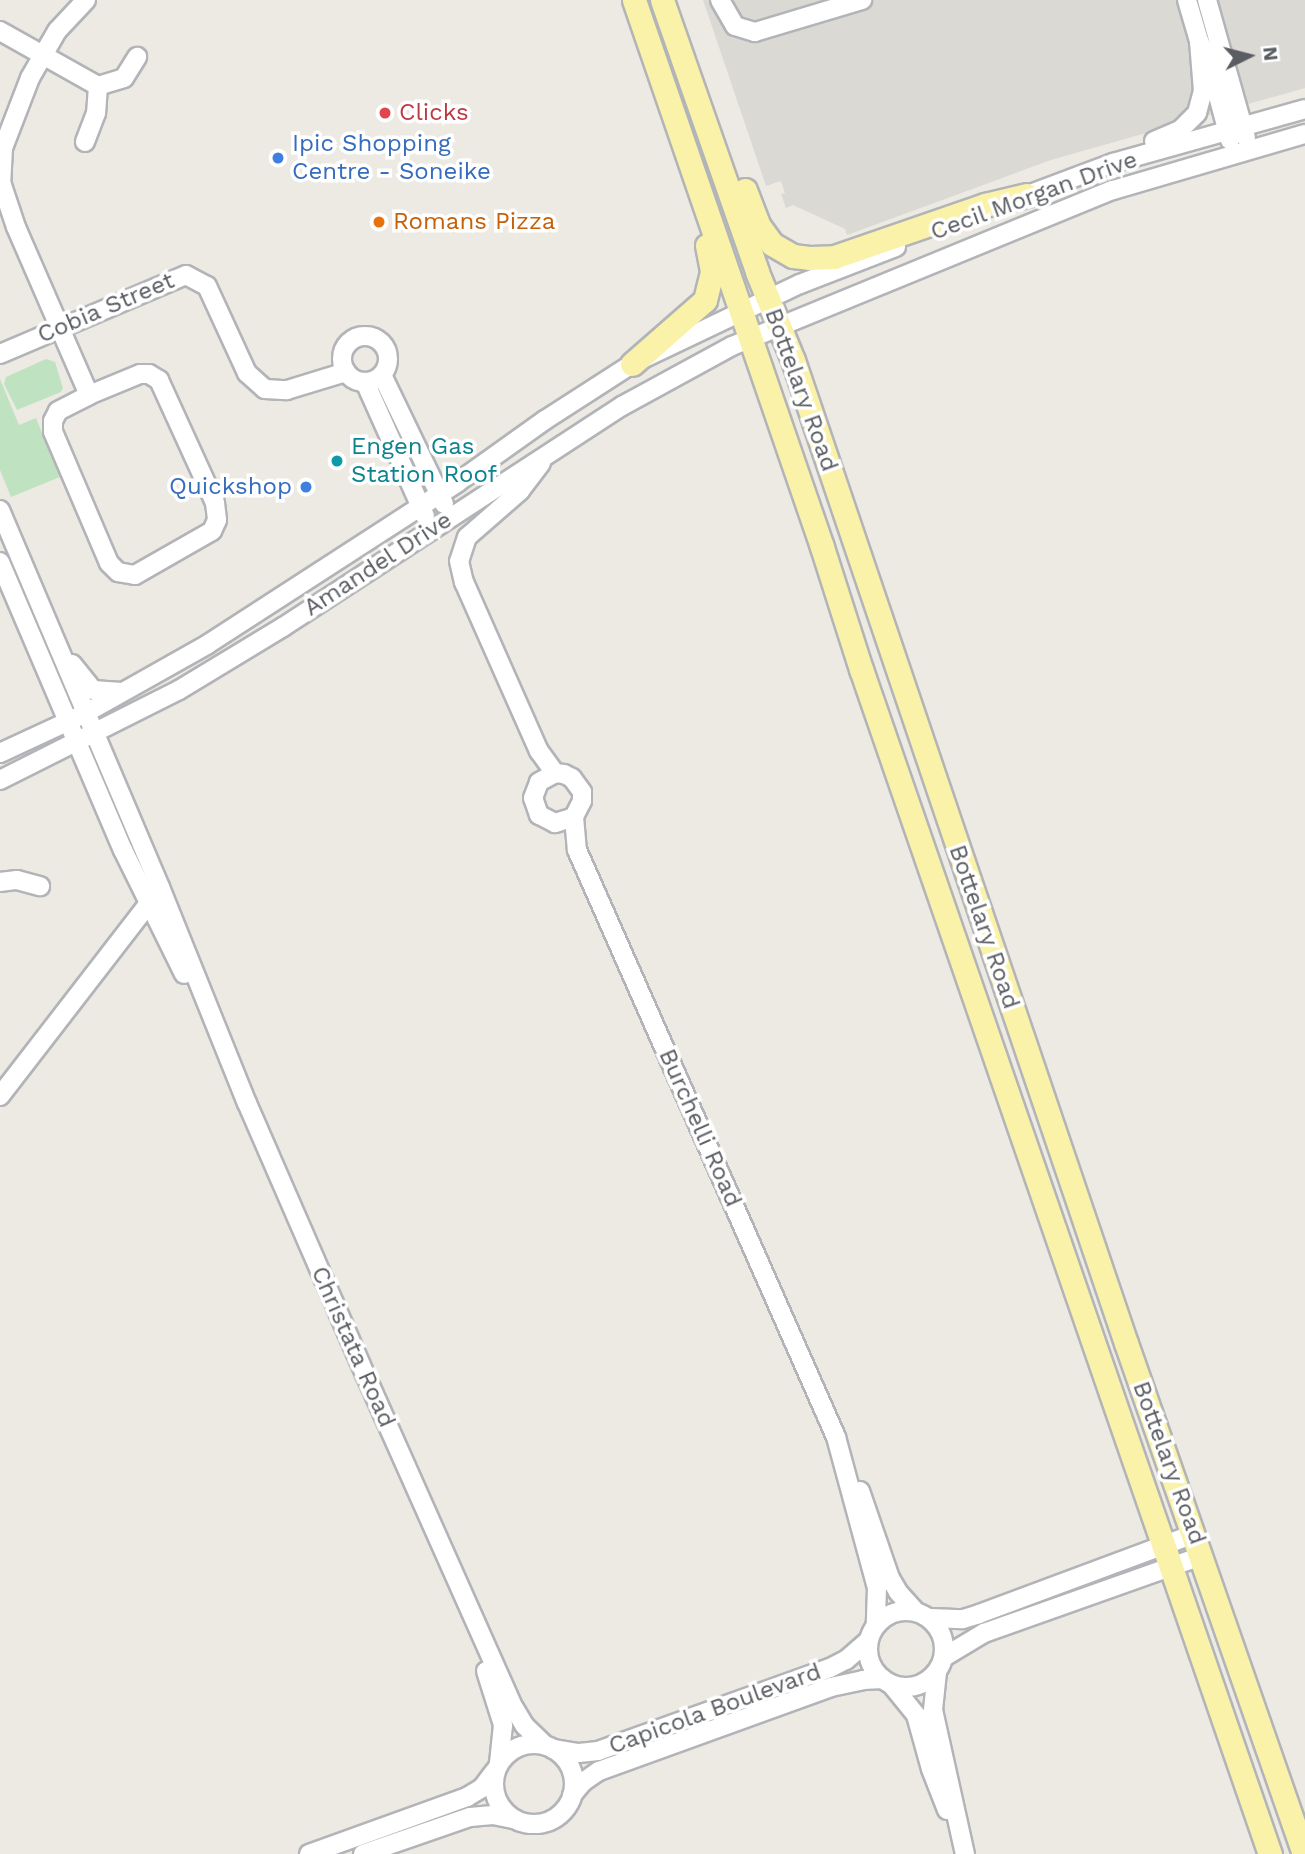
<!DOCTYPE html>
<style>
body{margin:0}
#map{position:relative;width:1305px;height:1854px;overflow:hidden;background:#eceae2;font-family:"Work Sans",sans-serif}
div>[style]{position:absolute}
.industrial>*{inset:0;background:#dbd9d4}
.green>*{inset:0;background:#bfe3c1}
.roads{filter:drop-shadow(2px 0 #b2b4b8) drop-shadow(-2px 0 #b2b4b8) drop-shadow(0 2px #b2b4b8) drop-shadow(0 -2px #b2b4b8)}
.minor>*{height:18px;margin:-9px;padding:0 9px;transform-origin:9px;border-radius:9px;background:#fff}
.minor>.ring{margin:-9px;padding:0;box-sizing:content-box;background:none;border:18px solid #fff;border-radius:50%}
.major>*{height:23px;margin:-11.5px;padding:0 11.5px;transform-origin:11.5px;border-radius:11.5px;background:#faf2a9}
.dots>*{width:19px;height:19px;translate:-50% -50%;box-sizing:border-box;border:4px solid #fff;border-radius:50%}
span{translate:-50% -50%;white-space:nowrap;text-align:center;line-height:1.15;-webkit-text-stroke:7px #fff;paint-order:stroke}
.health-label{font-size:24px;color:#be3a42}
.left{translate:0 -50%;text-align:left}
.shop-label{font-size:24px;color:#366cbe}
.right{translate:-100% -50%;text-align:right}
.street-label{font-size:24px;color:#5a5d62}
.food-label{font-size:24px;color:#c56008}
.culture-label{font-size:24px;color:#0d838f}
.north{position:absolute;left:1214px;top:21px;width:70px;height:70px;-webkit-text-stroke:5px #fff;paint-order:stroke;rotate:84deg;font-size:19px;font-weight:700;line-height:28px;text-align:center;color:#5a5d62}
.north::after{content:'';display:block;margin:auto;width:24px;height:32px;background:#5a5d62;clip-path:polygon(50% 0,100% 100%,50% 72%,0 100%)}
</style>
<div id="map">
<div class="industrial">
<div style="clip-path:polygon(703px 0,1305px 0,1305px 88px,1051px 160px,847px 235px,845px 229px,793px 205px,786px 208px,781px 194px,785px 193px,781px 181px,766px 186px)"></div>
</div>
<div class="green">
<div style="clip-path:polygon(46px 359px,55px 362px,63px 388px,61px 392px,17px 410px,4px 384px,6px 377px)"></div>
<div style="clip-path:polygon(0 379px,19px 425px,36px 418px,60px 477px,11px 497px,0 470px)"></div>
</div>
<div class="roads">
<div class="minor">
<div style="left:86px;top:0;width:42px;rotate:133.1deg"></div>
<div style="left:57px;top:31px;width:54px;rotate:119.9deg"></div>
<div style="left:30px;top:78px;width:75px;rotate:111.1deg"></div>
<div style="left:3px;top:148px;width:34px;rotate:93deg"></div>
<div style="left:1px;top:182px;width:47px;rotate:71.6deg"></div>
<div style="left:16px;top:227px;width:183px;rotate:66.5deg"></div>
<div style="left:89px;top:395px;width:55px;rotate:-22.4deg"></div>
<div style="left:140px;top:374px;width:9px"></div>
<div style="left:149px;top:374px;width:12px;rotate:31deg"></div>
<div style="left:159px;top:380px;width:135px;rotate:65.5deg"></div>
<div style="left:215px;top:503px;width:17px;rotate:83deg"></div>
<div style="left:217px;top:520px;width:12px;rotate:114deg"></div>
<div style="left:212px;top:531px;width:89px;rotate:150.3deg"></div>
<div style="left:135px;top:575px;width:17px;rotate:-170deg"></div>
<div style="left:118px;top:572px;width:13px;rotate:-135deg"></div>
<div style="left:109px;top:563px;width:142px;rotate:-113.1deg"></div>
<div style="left:53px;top:432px;width:11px;rotate:-90deg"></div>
<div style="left:53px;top:421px;width:11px;rotate:-63deg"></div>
<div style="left:58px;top:411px;width:35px;rotate:-27deg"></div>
<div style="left:720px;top:0;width:30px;rotate:60deg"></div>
<div style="left:735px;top:26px;width:21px;rotate:17deg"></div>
<div style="left:755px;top:32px;width:112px;rotate:-16.7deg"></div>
<div style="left:1187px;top:0;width:43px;rotate:73.7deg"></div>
<div style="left:1199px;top:41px;width:20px;rotate:63deg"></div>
<div style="left:1208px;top:59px;width:84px;rotate:74.8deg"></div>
<div style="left:1207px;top:0;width:143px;rotate:74.2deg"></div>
<div style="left:0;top:31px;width:112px;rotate:29.3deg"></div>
<div style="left:98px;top:86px;width:27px;rotate:94deg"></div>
<div style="left:96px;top:113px;width:31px;rotate:111deg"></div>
<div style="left:98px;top:86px;width:27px;rotate:-17deg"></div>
<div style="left:124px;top:78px;width:25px;rotate:-58deg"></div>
<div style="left:1154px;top:141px;width:28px;rotate:-23deg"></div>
<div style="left:1180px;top:130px;width:24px;rotate:-45deg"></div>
<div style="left:1197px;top:113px;width:23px;rotate:-75deg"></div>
<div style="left:1203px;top:91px;width:50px;rotate:-94.6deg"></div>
<div style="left:1017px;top:199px;width:103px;rotate:-20.6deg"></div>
<div style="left:1113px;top:163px;width:199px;rotate:-15.7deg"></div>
<div class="ring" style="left:342px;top:336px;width:28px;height:28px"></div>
<div style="left:0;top:354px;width:202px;rotate:-23deg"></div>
<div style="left:186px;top:275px;width:24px;rotate:28deg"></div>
<div style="left:207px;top:286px;width:96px;rotate:65.3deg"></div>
<div style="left:247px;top:373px;width:24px;rotate:42deg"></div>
<div style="left:265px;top:389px;width:22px;rotate:3deg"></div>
<div style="left:287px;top:390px;width:62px;rotate:-17deg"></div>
<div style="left:382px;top:375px;width:143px;rotate:64.3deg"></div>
<div style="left:365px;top:382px;width:147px;rotate:65.9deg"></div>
<div style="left:541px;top:463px;width:35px;rotate:127deg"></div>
<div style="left:520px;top:491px;width:70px;rotate:139deg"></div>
<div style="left:467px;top:537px;width:25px;rotate:108deg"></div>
<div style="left:459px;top:561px;width:22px;rotate:77deg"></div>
<div style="left:464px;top:582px;width:185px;rotate:66.1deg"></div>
<div style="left:539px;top:751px;width:27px;rotate:54deg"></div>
<div style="left:0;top:510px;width:410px;rotate:67deg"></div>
<div style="left:160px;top:887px;width:233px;rotate:68.1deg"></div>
<div style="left:247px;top:1103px;width:296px;rotate:66.5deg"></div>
<div style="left:365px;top:1374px;width:366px;rotate:66deg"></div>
<div style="left:514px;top:1708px;width:21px;rotate:59deg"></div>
<div style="left:525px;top:1726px;width:28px;rotate:44deg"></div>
<div style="left:0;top:562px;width:313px;rotate:66.9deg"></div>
<div style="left:123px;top:850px;width:138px;rotate:63.8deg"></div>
<div style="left:72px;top:664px;width:33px;rotate:51deg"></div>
<div style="left:93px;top:690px;width:29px;rotate:4deg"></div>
<div style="left:0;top:753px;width:93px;rotate:-24.9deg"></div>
<div style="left:84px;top:714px;width:142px;rotate:-29.4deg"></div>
<div style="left:208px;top:644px;width:298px;rotate:-32.9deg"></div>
<div style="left:458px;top:482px;width:107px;rotate:-35.5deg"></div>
<div style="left:545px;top:420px;width:103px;rotate:-32.8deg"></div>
<div style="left:632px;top:364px;width:186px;rotate:-25.5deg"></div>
<div style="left:800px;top:284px;width:103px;rotate:-21.1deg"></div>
<div style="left:0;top:780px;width:200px;rotate:-26.7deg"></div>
<div style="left:179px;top:690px;width:122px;rotate:-31.2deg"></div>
<div style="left:283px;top:627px;width:405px;rotate:-33.1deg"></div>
<div style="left:622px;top:406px;width:125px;rotate:-28.6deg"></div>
<div style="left:732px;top:346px;width:412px;rotate:-22.3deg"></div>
<div style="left:1113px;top:190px;width:200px;rotate:-16.3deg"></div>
<div style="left:574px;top:817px;width:20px;rotate:162deg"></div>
<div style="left:555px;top:823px;width:18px;rotate:-153deg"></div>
<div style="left:539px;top:815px;width:18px;rotate:-109deg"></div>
<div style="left:533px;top:798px;width:17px;rotate:-69deg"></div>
<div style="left:539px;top:782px;width:18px;rotate:-29deg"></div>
<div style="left:555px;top:773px;width:9px;rotate:6deg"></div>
<div style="left:564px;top:774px;width:9px;rotate:27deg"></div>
<div style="left:572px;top:778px;width:17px;rotate:54deg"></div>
<div style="left:582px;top:792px;width:9px;rotate:90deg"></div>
<div style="left:582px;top:801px;width:18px;rotate:117deg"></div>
<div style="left:574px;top:817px;width:33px;rotate:85deg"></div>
<div style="left:577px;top:850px;width:642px;rotate:66.19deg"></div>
<div style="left:836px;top:1437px;width:156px;rotate:74.8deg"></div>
<div style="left:877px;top:1588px;width:36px;rotate:92deg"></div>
<div style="left:0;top:882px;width:17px;rotate:-7deg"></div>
<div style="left:17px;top:880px;width:24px;rotate:15deg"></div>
<div style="left:0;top:1096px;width:252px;rotate:-52.3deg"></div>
<div style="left:860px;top:1491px;width:92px;rotate:71deg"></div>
<div style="left:890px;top:1578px;width:16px;rotate:60deg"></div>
<div style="left:898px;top:1592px;width:25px;rotate:48deg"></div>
<div class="ring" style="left:868px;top:1611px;width:58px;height:58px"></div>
<div style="left:930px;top:1618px;width:33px;rotate:2deg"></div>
<div style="left:963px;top:1619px;width:17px;rotate:-17deg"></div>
<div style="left:979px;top:1614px;width:229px;rotate:-20.4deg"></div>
<div style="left:944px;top:1657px;width:47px;rotate:-31deg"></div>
<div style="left:984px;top:1633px;width:231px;rotate:-19.5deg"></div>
<div style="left:486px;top:1671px;width:57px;rotate:72.5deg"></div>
<div style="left:503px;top:1725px;width:37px;rotate:96deg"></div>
<div style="left:937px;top:1672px;width:38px;rotate:96deg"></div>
<div style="left:933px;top:1710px;width:148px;rotate:77.5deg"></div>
<div style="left:891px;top:1684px;width:40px;rotate:51deg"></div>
<div style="left:916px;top:1715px;width:56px;rotate:74.5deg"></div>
<div style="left:931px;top:1769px;width:44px;rotate:68.7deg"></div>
<div class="ring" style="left:494px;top:1744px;width:62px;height:62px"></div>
<div style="left:553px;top:1749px;width:26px;rotate:9deg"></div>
<div style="left:579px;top:1753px;width:19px;rotate:-6deg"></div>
<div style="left:598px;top:1751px;width:246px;rotate:-19.7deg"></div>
<div style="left:830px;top:1668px;width:18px;rotate:-27deg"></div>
<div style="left:846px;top:1660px;width:30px;rotate:-41deg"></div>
<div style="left:572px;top:1795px;width:17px;rotate:-50deg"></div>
<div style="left:583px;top:1782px;width:19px;rotate:-35deg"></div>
<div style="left:599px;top:1771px;width:247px;rotate:-19.9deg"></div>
<div style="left:831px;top:1687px;width:33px;rotate:-12deg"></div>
<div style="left:863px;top:1680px;width:20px;rotate:-3deg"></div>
<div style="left:309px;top:1854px;width:168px;rotate:-19.8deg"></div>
<div style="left:467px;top:1797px;width:17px;rotate:-31deg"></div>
<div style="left:482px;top:1788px;width:21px;rotate:-53deg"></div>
<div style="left:363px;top:1854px;width:113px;rotate:-19.1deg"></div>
<div style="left:470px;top:1817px;width:23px;rotate:-5deg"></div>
<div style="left:493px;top:1815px;width:20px;rotate:11deg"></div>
</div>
<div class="major">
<div style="left:634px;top:0;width:578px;rotate:71.03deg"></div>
<div style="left:822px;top:547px;width:128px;rotate:72.3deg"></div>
<div style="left:861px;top:669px;width:1254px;rotate:70.96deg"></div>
<div style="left:662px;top:0;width:288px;rotate:70.7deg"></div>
<div style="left:757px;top:272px;width:95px;rotate:67.8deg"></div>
<div style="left:793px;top:360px;width:1038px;rotate:71.29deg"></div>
<div style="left:1126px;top:1343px;width:541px;rotate:70.79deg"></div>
<div style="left:745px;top:190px;width:39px;rotate:69deg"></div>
<div style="left:759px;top:226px;width:22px;rotate:54deg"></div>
<div style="left:772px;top:244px;width:24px;rotate:30deg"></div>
<div style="left:793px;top:256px;width:16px;rotate:7deg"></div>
<div style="left:809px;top:258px;width:25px;rotate:-2deg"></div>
<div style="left:834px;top:257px;width:160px;rotate:-19deg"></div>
<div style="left:985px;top:205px;width:43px;rotate:-13.4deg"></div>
<div style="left:632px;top:364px;width:97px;rotate:-41.2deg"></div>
<div style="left:705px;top:300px;width:30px;rotate:-76deg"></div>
<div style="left:712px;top:271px;width:26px;rotate:-101deg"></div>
</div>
</div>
<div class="dots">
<div style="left:385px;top:113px;background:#e0444e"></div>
<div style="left:278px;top:158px;background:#3f7fe0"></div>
<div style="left:379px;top:222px;background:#e8710a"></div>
<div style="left:337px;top:461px;background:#0f9aa8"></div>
<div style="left:306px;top:487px;background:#3f7fe0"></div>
</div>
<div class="health-label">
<span class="left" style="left:399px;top:113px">Clicks</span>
</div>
<div class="shop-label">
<span class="left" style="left:292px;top:158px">Ipic Shopping<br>Centre - Soneike</span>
<span class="right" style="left:292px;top:487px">Quickshop</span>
</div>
<div class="street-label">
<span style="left:1034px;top:196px;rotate:-20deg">Cecil Morgan Drive</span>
<span style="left:106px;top:308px;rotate:-23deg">Cobia Street</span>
<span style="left:801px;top:390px;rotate:70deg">Bottelary Road</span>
<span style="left:378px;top:564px;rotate:-33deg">Amandel Drive</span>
<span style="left:984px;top:927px;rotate:71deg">Bottelary Road</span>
<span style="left:700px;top:1128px;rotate:66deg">Burchelli Road</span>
<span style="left:353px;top:1347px;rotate:66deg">Christata Road</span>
<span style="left:1169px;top:1463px;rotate:70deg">Bottelary Road</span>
<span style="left:715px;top:1709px;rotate:-20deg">Capicola Boulevard</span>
</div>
<div class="food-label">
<span class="left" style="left:393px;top:222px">Romans Pizza</span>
</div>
<div class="culture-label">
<span class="left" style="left:351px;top:461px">Engen Gas<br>Station Roof</span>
</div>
<div class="north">N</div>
</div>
